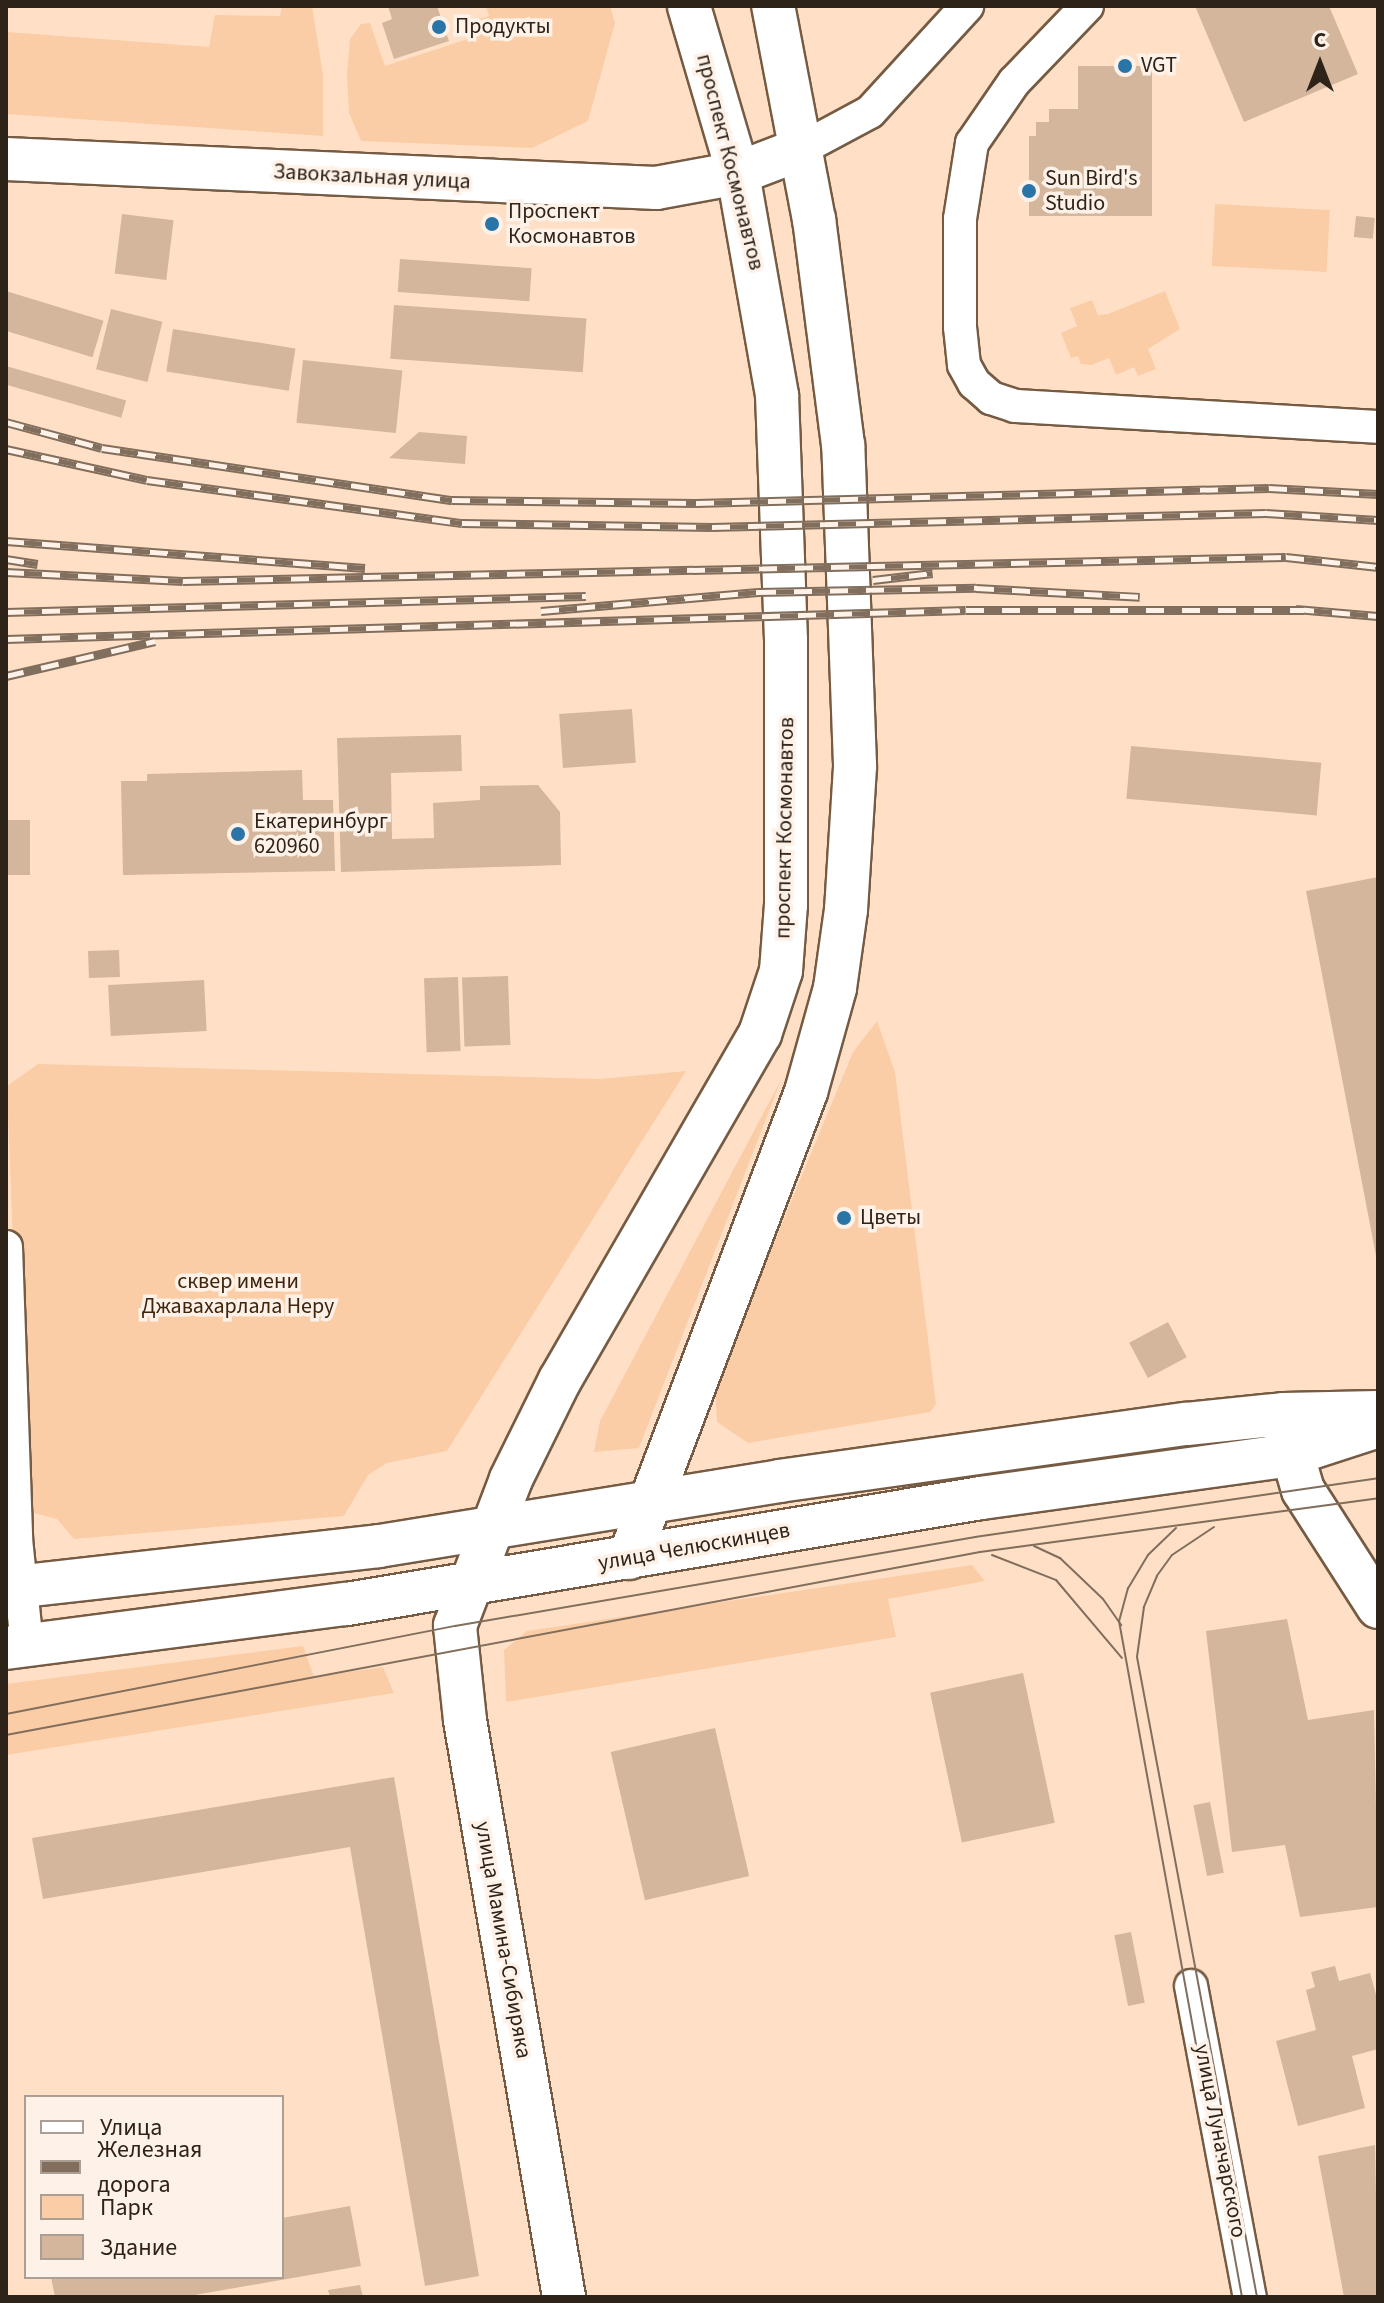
<!DOCTYPE html>
<meta charset="utf-8">
<style>
body{margin:0}
#map{position:relative;width:1384px;height:2303px;overflow:hidden;background:#ffe0c6;font-family:"Source Sans 3",sans-serif}
div>[style]{position:absolute}
.green>*{inset:0;background:#facda6;transform-origin:0 0}
.building>*{inset:0;background:#d3b69c;transform-origin:0 0}
.roads{filter:drop-shadow(2px 0 #755b43) drop-shadow(-2px 0 #755b43) drop-shadow(0 2px #755b43) drop-shadow(0 -2px #755b43)}
.minor>*{height:32px;margin:-16px;padding:0 16px;transform-origin:16px;border-radius:16px;background:#fff}
.major>*{height:42px;margin:-21px;padding:0 21px;transform-origin:21px;border-radius:21px;background:#fff}
.tram>*{height:2px;margin:-1px;padding:0 1px;transform-origin:1px;border-radius:1px;background:#816e5d}
.rail>*{height:9px;margin-top:-4.5px;transform-origin:0;background:repeating-linear-gradient(90deg,#fef1e7 0 18px,#816e5d 0 36px);box-sizing:border-box;border-block:2px solid #816e5d}
.dots>*{width:22px;height:22px;translate:-50% -50%;box-sizing:border-box;border:4px solid #fef1e7;border-radius:50%}
span{translate:-50% -50%;white-space:nowrap;text-align:center;line-height:1.15;-webkit-text-stroke:7px #fef1e7;paint-order:stroke}
.poi-label{font-size:22px;color:#2e2319}
.left{translate:0 -50%;text-align:left}
.street-label{font-size:22px;color:#2e2319}
.park-label{font-size:22px;color:#3f250c}
.frame{position:absolute;inset:0;border:8px solid #2e2319;pointer-events:none}
.legend{position:absolute;left:24px;top:2095px;width:260px;height:184px;box-sizing:border-box;background:#fef1e7;border:2px solid #ab9f95;margin:0;padding:10px 14px;list-style:none;font-size:24px;color:#2e2319}
.legend li{display:flex;align-items:center;gap:16px;height:40px}
.legend b{width:40px;border:2px solid #ab9f95}
.north{position:absolute;left:1280px;top:24px;width:80px;height:80px;-webkit-text-stroke:6px #fef1e7;paint-order:stroke;rotate:0deg;font-size:22px;font-weight:700;line-height:32px;text-align:center;color:#2e2319}
.north::after{content:'';display:block;margin:auto;width:28px;height:36px;background:#2e2319;clip-path:polygon(50% 0,100% 100%,50% 72%,0 100%)}
</style>
<div id="map">
<div class="green">
<div style="clip-path:polygon(282px 6px,312px 6px,323px 75px,323px 136px,6px 114px,7px 32px,209px 47px,215px 15px,280px 16px)"></div>
<div style="clip-path:polygon(486px 6px,610px 6px,615px 23px,588px 121px,532px 148px,361px 141px,349px 113px,347px 74px,350px 39px,361px 24px,370px 23px,385px 66px,474px 37px,473px 21px,489px 16px)"></div>
<div style="left:1215px;top:204px;width:115px;height:62px;rotate:3deg"></div>
<div style="clip-path:polygon(1165px 291px,1180px 329px,1148px 349px,1156px 369px,1138px 376px,1134px 367px,1116px 375px,1109px 358px,1091px 365px,1081px 364px,1078px 356px,1071px 358px,1061px 333px,1077px 326px,1070px 308px,1092px 300px,1098px 315px,1108px 314px)"></div>
<div style="clip-path:polygon(877px 1021px,895px 1072px,936px 1404px,930px 1412px,748px 1443px,717px 1422px,715px 1385px,853px 1052px)"></div>
<div style="clip-path:polygon(38px 1064px,600px 1079px,686px 1071px,447px 1451px,387px 1463px,368px 1475px,344px 1516px,74px 1539px,57px 1519px,23px 1510px,7px 1086px)"></div>
<div style="clip-path:polygon(781px 1080px,639px 1448px,594px 1452px,600px 1421px)"></div>
<div style="clip-path:polygon(972px 1565px,985px 1581px,888px 1599px,896px 1637px,506px 1702px,504px 1650px,527px 1631px)"></div>
<div style="clip-path:polygon(303px 1646px,314px 1677px,383px 1667px,394px 1693px,6px 1755px,6px 1684px)"></div>
</div>
<div class="building">
<div style="clip-path:polygon(388px 6px,437px 6px,449px 41px,394px 59px,382px 23px,392px 19px)"></div>
<div style="clip-path:polygon(1195px 6px,1329px 6px,1358px 74px,1244px 122px)"></div>
<div style="clip-path:polygon(1078px 66px,1152px 66px,1152px 216px,1029px 216px,1029px 136px,1036px 136px,1036px 122px,1049px 122px,1049px 109px,1078px 109px)"></div>
<div style="left:122px;top:214px;width:52px;height:60px;rotate:7deg"></div>
<div style="left:1356px;top:216px;width:19px;height:21px;rotate:6deg"></div>
<div style="left:400px;top:259px;width:132px;height:33px;rotate:4deg"></div>
<div style="left:6px;top:291px;width:102px;height:38px;rotate:17deg"></div>
<div style="left:394px;top:305px;width:193px;height:54px;rotate:4deg"></div>
<div style="left:111px;top:309px;width:53px;height:62px;rotate:14deg"></div>
<div style="left:173px;top:329px;width:124px;height:43px;rotate:9deg"></div>
<div style="left:303px;top:360px;width:100px;height:63px;rotate:6deg"></div>
<div style="left:6px;top:366px;width:125px;height:18px;rotate:16deg"></div>
<div style="clip-path:polygon(419px 432px,467px 436px,465px 464px,389px 458px)"></div>
<div style="left:632px;top:709px;width:54px;height:73px;rotate:86deg"></div>
<div style="clip-path:polygon(461px 735px,462px 771px,391px 773px,392px 839px,434px 838px,433px 803px,480px 800px,480px 786px,538px 785px,560px 812px,561px 865px,341px 872px,337px 738px)"></div>
<div style="left:1131px;top:746px;width:191px;height:53px;rotate:5deg"></div>
<div style="clip-path:polygon(302px 770px,303px 800px,333px 800px,335px 871px,123px 875px,121px 781px,147px 781px,147px 774px)"></div>
<div style="left:6px;top:820px;width:24px;height:55px"></div>
<div style="clip-path:polygon(1378px 877px,1378px 1261px,1377px 1261px,1306px 891px)"></div>
<div style="left:119px;top:950px;width:27px;height:31px;rotate:88deg"></div>
<div style="left:508px;top:976px;width:69px;height:46px;rotate:88deg"></div>
<div style="left:458px;top:977px;width:74px;height:34px;rotate:88deg"></div>
<div style="left:204px;top:980px;width:51px;height:96px;rotate:87deg"></div>
<div style="left:1168px;top:1322px;width:40px;height:44px;rotate:62deg"></div>
<div style="clip-path:polygon(1287px 1619px,1308px 1720px,1374px 1710px,1378px 1907px,1300px 1917px,1285px 1845px,1232px 1852px,1206px 1631px)"></div>
<div style="left:1023px;top:1673px;width:153px;height:95px;rotate:78deg"></div>
<div style="left:715px;top:1728px;width:152px;height:107px;rotate:77deg"></div>
<div style="clip-path:polygon(394px 1777px,479px 2276px,425px 2286px,350px 1847px,43px 1899px,32px 1838px)"></div>
<div style="left:1210px;top:1802px;width:72px;height:17px;rotate:79deg"></div>
<div style="left:1131px;top:1932px;width:72px;height:17px;rotate:79deg"></div>
<div style="clip-path:polygon(1335px 1966px,1339px 1981px,1370px 1973px,1378px 2002px,1378px 2049px,1352px 2056px,1365px 2108px,1298px 2126px,1276px 2041px,1316px 2030px,1306px 1990px,1315px 1987px,1311px 1972px)"></div>
<div style="clip-path:polygon(1375px 2145px,1378px 2297px,1344px 2297px,1318px 2156px)"></div>
<div style="clip-path:polygon(350px 2206px,361px 2266px,183px 2297px,55px 2297px,51px 2277px,282px 2277px,282px 2218px)"></div>
<div style="clip-path:polygon(360px 2285px,363px 2297px,330px 2297px,328px 2290px)"></div>
</div>
<div class="roads">
<div class="minor">
<div style="left:1087px;top:6px;width:105px;rotate:133.8deg"></div>
<div style="left:1014px;top:82px;width:74px;rotate:124.5deg"></div>
<div style="left:972px;top:143px;width:77px;rotate:99deg"></div>
<div style="left:960px;top:219px;width:108px;rotate:90deg"></div>
<div style="left:960px;top:327px;width:38px;rotate:84deg"></div>
<div style="left:964px;top:365px;width:21px;rotate:61deg"></div>
<div style="left:974px;top:383px;width:23px;rotate:41deg"></div>
<div style="left:991px;top:398px;width:25px;rotate:18deg"></div>
<div style="left:1015px;top:406px;width:364px;rotate:3.3deg"></div>
<div style="left:801px;top:149px;width:78px;rotate:-28.2deg"></div>
<div style="left:870px;top:112px;width:144px;rotate:-47.5deg"></div>
<div style="left:6px;top:1247px;width:292px;rotate:88deg"></div>
<div style="left:16px;top:1539px;width:107px;rotate:84.1deg"></div>
<div style="left:1191px;top:1986px;width:317px;rotate:79.3deg"></div>
</div>
<div class="major">
<div style="left:6px;top:159px;width:651px;rotate:2.55deg"></div>
<div style="left:656px;top:188px;width:83px;rotate:-10.4deg"></div>
<div style="left:738px;top:173px;width:67px;rotate:-20.9deg"></div>
<div style="left:1285px;top:1429px;width:64px;rotate:73.6deg"></div>
<div style="left:1303px;top:1490px;width:139px;rotate:57.3deg"></div>
<div style="left:629px;top:1558px;width:498px;rotate:-69.2deg"></div>
<div style="left:806px;top:1092px;width:108px;rotate:-74.4deg"></div>
<div style="left:835px;top:988px;width:79px;rotate:-82deg"></div>
<div style="left:846px;top:910px;width:145px;rotate:-86.4deg"></div>
<div style="left:855px;top:765px;width:320px;rotate:-92.1deg"></div>
<div style="left:843px;top:445px;width:227px;rotate:-97.3deg"></div>
<div style="left:814px;top:220px;width:218px;rotate:-100.8deg"></div>
<div style="left:6px;top:1588px;width:375px;rotate:-6.4deg"></div>
<div style="left:379px;top:1546px;width:405px;rotate:-9.2deg"></div>
<div style="left:779px;top:1481px;width:412px;rotate:-8deg"></div>
<div style="left:1187px;top:1424px;width:97px;rotate:-5.9deg"></div>
<div style="left:1283px;top:1414px;width:95px;rotate:-1.2deg"></div>
<div style="left:6px;top:1648px;width:344px;rotate:-7.4deg"></div>
<div style="left:347px;top:1604px;width:643px;rotate:-9.49deg"></div>
<div style="left:981px;top:1498px;width:311px;rotate:-7.9deg"></div>
<div style="left:1289px;top:1455px;width:94px;rotate:-18deg"></div>
<div style="left:564px;top:2297px;width:585px;rotate:-99.74deg"></div>
<div style="left:465px;top:1720px;width:95px;rotate:-96.1deg"></div>
<div style="left:455px;top:1626px;width:157px;rotate:-69.1deg"></div>
<div style="left:511px;top:1479px;width:110px;rotate:-63.7deg"></div>
<div style="left:560px;top:1380px;width:400px;rotate:-60deg"></div>
<div style="left:760px;top:1034px;width:66px;rotate:-71.6deg"></div>
<div style="left:781px;top:971px;width:66px;rotate:-85.7deg"></div>
<div style="left:786px;top:905px;width:265px;rotate:-90deg"></div>
<div style="left:786px;top:640px;width:245px;rotate:-92.1deg"></div>
<div style="left:777px;top:395px;width:225px;rotate:-100deg"></div>
<div style="left:738px;top:173px;width:174px;rotate:-106.4deg"></div>
</div>
</div>
<div class="tram">
<div style="left:1214px;top:1527px;width:50px;rotate:146.3deg"></div>
<div style="left:1172px;top:1555px;width:26px;rotate:126deg"></div>
<div style="left:1157px;top:1576px;width:34px;rotate:113deg"></div>
<div style="left:1144px;top:1607px;width:50px;rotate:98deg"></div>
<div style="left:1137px;top:1657px;width:651px;rotate:79.38deg"></div>
<div style="left:1176px;top:1528px;width:39px;rotate:136deg"></div>
<div style="left:1148px;top:1555px;width:39px;rotate:121deg"></div>
<div style="left:1128px;top:1588px;width:34px;rotate:105deg"></div>
<div style="left:1119px;top:1621px;width:687px;rotate:79.69deg"></div>
<div style="left:1034px;top:1546px;width:29px;rotate:25deg"></div>
<div style="left:1060px;top:1558px;width:59px;rotate:43.6deg"></div>
<div style="left:1103px;top:1599px;width:32px;rotate:55deg"></div>
<div style="left:992px;top:1555px;width:69px;rotate:21.3deg"></div>
<div style="left:1056px;top:1580px;width:102px;rotate:49.8deg"></div>
<div style="left:6px;top:1714px;width:458px;rotate:-11.1deg"></div>
<div style="left:455px;top:1626px;width:528px;rotate:-9.71deg"></div>
<div style="left:975px;top:1537px;width:407px;rotate:-8.3deg"></div>
<div style="left:6px;top:1735px;width:991px;rotate:-10.64deg"></div>
<div style="left:980px;top:1552px;width:402px;rotate:-7.7deg"></div>
</div>
<div class="rail">
<div style="left:6px;top:422px;width:99px;rotate:15.2deg"></div>
<div style="left:102px;top:448px;width:354px;rotate:8.5deg"></div>
<div style="left:452px;top:500px;width:244px;rotate:0.7deg"></div>
<div style="left:696px;top:503px;width:573px;rotate:-1.5deg"></div>
<div style="left:1269px;top:488px;width:109px;rotate:3.2deg"></div>
<div style="left:6px;top:449px;width:144px;rotate:12.4deg"></div>
<div style="left:147px;top:480px;width:318px;rotate:7.8deg"></div>
<div style="left:462px;top:523px;width:250px;rotate:0.9deg"></div>
<div style="left:712px;top:527px;width:554px;rotate:-1.45deg"></div>
<div style="left:1266px;top:513px;width:112px;rotate:3.6deg"></div>
<div style="left:6px;top:541px;width:360px;rotate:4.3deg"></div>
<div style="left:6px;top:559px;width:32px;rotate:9deg"></div>
<div style="left:6px;top:572px;width:177px;rotate:2.9deg"></div>
<div style="left:183px;top:581px;width:1103px;rotate:-1.25deg"></div>
<div style="left:1286px;top:557px;width:93px;rotate:6.2deg"></div>
<div style="left:873px;top:580px;width:60px;rotate:-6.7deg"></div>
<div style="left:1296px;top:609px;width:82px;rotate:4.9deg"></div>
<div style="left:541px;top:611px;width:218px;rotate:-5deg"></div>
<div style="left:758px;top:592px;width:218px;rotate:-1.1deg"></div>
<div style="left:976px;top:588px;width:164px;rotate:3.1deg"></div>
<div style="left:6px;top:612px;width:580px;rotate:-1.58deg"></div>
<div style="left:6px;top:639px;width:960px;rotate:-1.73deg"></div>
<div style="left:966px;top:610px;width:338px"></div>
<div style="left:6px;top:676px;width:153px;rotate:-13.2deg"></div>
</div>
<div class="dots">
<div style="left:439px;top:27px;background:#2a75a8"></div>
<div style="left:1125px;top:66px;background:#2a75a8"></div>
<div style="left:1029px;top:191px;background:#2a75a8"></div>
<div style="left:492px;top:224px;background:#2a75a8"></div>
<div style="left:238px;top:834px;background:#2a75a8"></div>
<div style="left:844px;top:1218px;background:#2a75a8"></div>
</div>
<div class="poi-label">
<span class="left" style="left:455px;top:27px">Продукты</span>
<span class="left" style="left:1141px;top:66px">VGT</span>
<span class="left" style="left:1045px;top:191px">Sun Bird's<br>Studio</span>
<span class="left" style="left:508px;top:224px">Проспект<br>Космонавтов</span>
<span class="left" style="left:254px;top:834px">Екатеринбург<br>620960</span>
<span class="left" style="left:860px;top:1218px">Цветы</span>
</div>
<div class="street-label">
<span style="left:730px;top:162px;rotate:76deg">проспект Космонавтов</span>
<span style="left:372px;top:177px;rotate:3deg">Завокзальная улица</span>
<span style="left:785px;top:828px;rotate:-89deg">проспект Космонавтов</span>
<span style="left:694px;top:1547px;rotate:-10deg">улица Челюскинцев</span>
<span style="left:503px;top:1940px;rotate:80deg">улица Мамина-Сибиряка</span>
<span style="left:1220px;top:2141px;rotate:79deg">улица Луначарского</span>
</div>
<div class="park-label">
<span style="left:238px;top:1294px">сквер имени<br>Джавахарлала Неру</span>
</div>
<div class="frame"></div>
<ul class="legend">
<li><b style="height:10px;background:#fff"></b>Улица</li>
<li><b style="height:10px;background:#816e5d"></b>Железная дорога</li>
<li><b style="height:22px;background:#facda6"></b>Парк</li>
<li><b style="height:22px;background:#d3b69c"></b>Здание</li>
</ul>
<div class="north">С</div>
</div>
